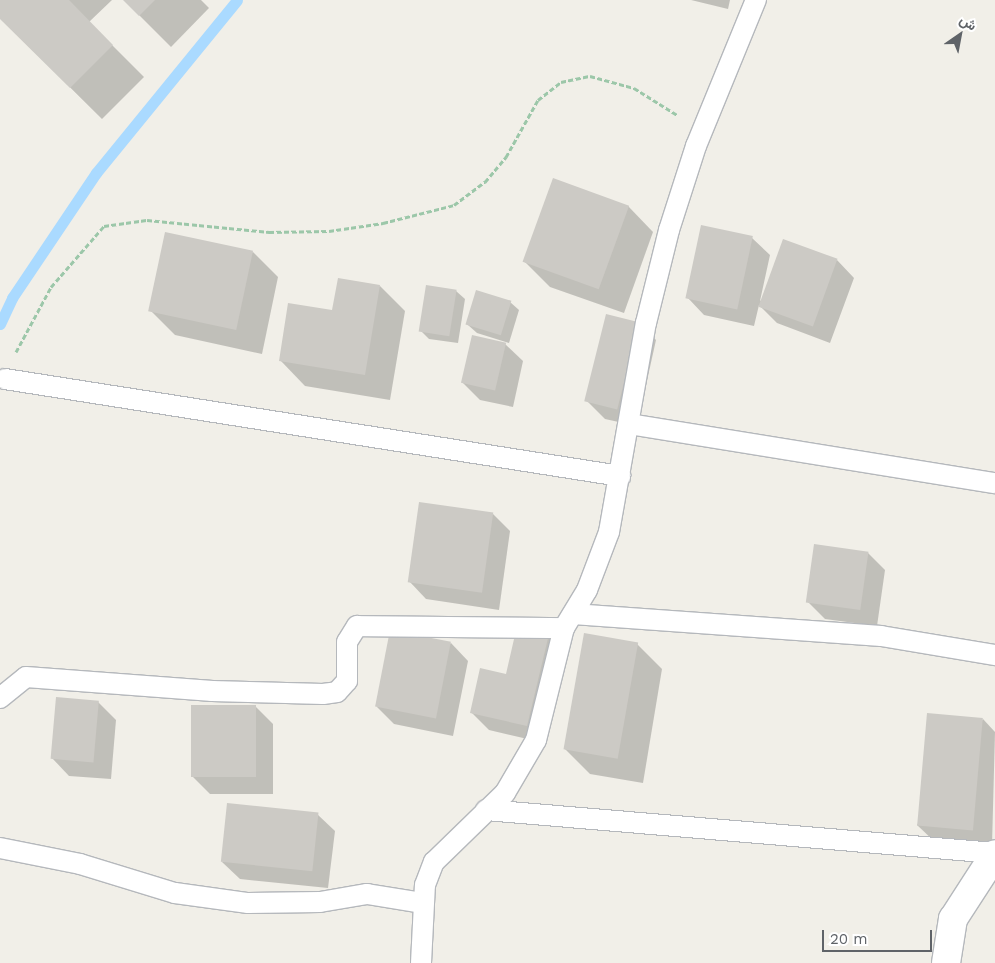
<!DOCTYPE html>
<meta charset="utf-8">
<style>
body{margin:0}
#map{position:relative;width:995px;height:963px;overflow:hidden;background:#f1efe8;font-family:"Work Sans",Vazirmatn,sans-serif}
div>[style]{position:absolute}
.shadow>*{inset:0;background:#0003}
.stream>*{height:11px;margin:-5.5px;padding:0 5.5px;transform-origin:5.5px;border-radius:5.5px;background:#aadaff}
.building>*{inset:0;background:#cccac5;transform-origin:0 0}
.path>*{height:3px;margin-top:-1.5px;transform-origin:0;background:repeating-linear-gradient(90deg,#9cc7a9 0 5px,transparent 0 7.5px)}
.roads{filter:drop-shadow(1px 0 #b5b8bc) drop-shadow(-1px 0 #b5b8bc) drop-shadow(0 1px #b5b8bc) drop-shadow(0 -1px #b5b8bc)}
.lane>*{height:20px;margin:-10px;padding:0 10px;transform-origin:10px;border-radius:10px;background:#fff}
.street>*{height:28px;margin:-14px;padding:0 14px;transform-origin:14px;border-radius:14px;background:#fff}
span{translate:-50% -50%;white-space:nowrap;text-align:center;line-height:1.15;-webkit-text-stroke:4.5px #fff;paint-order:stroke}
.north{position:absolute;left:935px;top:10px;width:50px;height:50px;-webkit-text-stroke:4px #fff;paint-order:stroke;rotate:33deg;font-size:14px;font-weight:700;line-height:20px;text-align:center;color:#5f6368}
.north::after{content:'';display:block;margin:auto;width:18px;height:22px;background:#5f6368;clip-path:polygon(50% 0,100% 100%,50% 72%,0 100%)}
.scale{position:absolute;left:822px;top:930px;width:110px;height:22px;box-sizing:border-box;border:2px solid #5f6368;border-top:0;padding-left:6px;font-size:15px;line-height:18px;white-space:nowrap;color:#5f6368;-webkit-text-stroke:4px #fff;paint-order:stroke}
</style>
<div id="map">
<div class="shadow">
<div style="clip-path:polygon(0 0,112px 0,89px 22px,144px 77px,102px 119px,0 18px)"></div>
<div style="clip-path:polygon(124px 0,201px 0,209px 8px,171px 47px)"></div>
<div style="clip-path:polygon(691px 0,730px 0,728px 9px)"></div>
<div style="clip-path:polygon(628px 206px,653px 232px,624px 313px,550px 287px,525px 262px)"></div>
<div style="clip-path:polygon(752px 238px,770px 255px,760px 301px,837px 260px,854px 278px,830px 343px,777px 323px,759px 305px,754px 326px,704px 315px,687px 297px)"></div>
<div style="clip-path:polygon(253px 252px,278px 277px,262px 354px,175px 335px,150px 310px)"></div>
<div style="clip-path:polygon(380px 286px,405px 311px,390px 400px,305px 386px,280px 360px,333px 312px)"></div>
<div style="clip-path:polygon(456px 291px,465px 299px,458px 343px,429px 339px,420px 330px)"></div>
<div style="clip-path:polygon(510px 302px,519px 310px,509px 343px,477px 333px,468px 325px)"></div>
<div style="clip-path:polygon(639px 323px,656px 340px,637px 426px,605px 419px,587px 401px)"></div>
<div style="clip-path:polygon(505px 344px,523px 361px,513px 407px,480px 400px,463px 383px)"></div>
<div style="clip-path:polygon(493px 514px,510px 531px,499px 610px,426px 599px,409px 581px)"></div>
<div style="clip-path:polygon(868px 553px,885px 570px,877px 626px,825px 619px,807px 601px)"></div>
<div style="clip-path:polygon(548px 635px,566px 653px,545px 743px,489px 730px,471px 712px)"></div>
<div style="clip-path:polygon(451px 643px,468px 661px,453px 736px,394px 724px,377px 707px)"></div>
<div style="clip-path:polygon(637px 644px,662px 669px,643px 783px,590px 774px,565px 749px)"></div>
<div style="clip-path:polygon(98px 702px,116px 720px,111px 779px,69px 776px,52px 758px)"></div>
<div style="clip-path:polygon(255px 706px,273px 724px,273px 794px,210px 794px,193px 777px)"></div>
<div style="clip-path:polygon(983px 719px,995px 732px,992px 846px,935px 842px,917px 825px)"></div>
<div style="clip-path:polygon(317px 814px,335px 831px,328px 888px,240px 879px,222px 862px)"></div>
</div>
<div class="stream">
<div style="left:0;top:324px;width:29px;rotate:-65deg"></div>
<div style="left:12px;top:298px;width:151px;rotate:-56.1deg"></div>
<div style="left:96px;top:173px;width:223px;rotate:-50.8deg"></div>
</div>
<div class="building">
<div style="clip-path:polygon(0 0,69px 0,113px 45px,70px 88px,0 19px)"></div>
<div style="clip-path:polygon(123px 0,155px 0,139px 16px)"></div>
<div style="left:553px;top:178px;width:81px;height:89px;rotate:20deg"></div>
<div style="left:701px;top:225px;width:53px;height:75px;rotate:12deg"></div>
<div style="left:165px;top:232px;width:90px;height:81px;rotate:12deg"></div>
<div style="left:783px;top:239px;width:58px;height:72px;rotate:20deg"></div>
<div style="clip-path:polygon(338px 278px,380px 285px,365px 375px,279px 361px,288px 303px,332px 310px)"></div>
<div style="left:426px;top:285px;width:31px;height:47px;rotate:9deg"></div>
<div style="left:476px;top:290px;width:37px;height:36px;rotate:17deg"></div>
<div style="left:606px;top:314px;width:34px;height:90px;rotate:14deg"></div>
<div style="left:472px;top:335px;width:35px;height:49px;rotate:13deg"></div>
<div style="left:419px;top:502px;width:75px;height:81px;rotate:8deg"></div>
<div style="left:814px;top:544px;width:55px;height:59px;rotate:8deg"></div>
<div style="clip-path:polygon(517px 626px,549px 634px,527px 726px,470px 713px,480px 668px,506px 674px)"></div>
<div style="left:390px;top:630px;width:62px;height:78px;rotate:11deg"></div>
<div style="left:584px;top:633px;width:55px;height:118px;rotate:10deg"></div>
<div style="left:56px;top:697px;width:43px;height:62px;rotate:5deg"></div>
<div style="left:191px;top:705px;width:65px;height:72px"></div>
<div style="left:927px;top:713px;width:56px;height:113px;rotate:5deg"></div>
<div style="left:227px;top:803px;width:92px;height:59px;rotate:6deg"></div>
</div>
<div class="path">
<div style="left:16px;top:352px;width:74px;rotate:-61.7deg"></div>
<div style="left:51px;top:287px;width:81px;rotate:-49deg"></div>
<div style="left:104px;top:226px;width:43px;rotate:-7.9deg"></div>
<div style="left:147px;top:220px;width:123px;rotate:5.6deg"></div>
<div style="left:269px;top:232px;width:60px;rotate:-1deg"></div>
<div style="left:329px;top:231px;width:55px;rotate:-8.4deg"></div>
<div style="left:383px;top:223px;width:73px;rotate:-14.2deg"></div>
<div style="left:454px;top:205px;width:39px;rotate:-37deg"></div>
<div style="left:485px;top:182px;width:33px;rotate:-50deg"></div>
<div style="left:506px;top:157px;width:65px;rotate:-60.7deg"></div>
<div style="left:538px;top:100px;width:29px;rotate:-38deg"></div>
<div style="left:561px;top:82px;width:30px;rotate:-12deg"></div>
<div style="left:590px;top:76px;width:46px;rotate:15.3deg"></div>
<div style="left:634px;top:88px;width:51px;rotate:32.1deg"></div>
</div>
<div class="roads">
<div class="lane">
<div style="left:5px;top:379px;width:623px;rotate:8.96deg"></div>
<div style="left:629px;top:424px;width:371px;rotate:9.2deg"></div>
<div style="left:573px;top:614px;width:309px;rotate:4.1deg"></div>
<div style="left:881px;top:636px;width:116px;rotate:9.5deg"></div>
<div style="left:0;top:698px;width:33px;rotate:-39deg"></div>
<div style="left:26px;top:677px;width:187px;rotate:4.3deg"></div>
<div style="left:212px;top:691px;width:111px;rotate:1.5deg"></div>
<div style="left:323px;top:694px;width:14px;rotate:-8deg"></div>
<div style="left:337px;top:692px;width:15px;rotate:-48deg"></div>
<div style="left:347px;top:681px;width:39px;rotate:-90deg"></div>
<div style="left:347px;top:642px;width:19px;rotate:-58deg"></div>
<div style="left:357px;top:626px;width:207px;rotate:0.6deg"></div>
<div style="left:486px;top:810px;width:511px;rotate:4.83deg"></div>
<div style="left:0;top:848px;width:82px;rotate:11.3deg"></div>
<div style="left:80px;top:864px;width:99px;rotate:17deg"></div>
<div style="left:175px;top:893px;width:74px;rotate:7.8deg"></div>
<div style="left:248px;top:903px;width:72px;rotate:-0.8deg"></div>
<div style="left:320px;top:902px;width:48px;rotate:-9.7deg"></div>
<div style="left:367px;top:894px;width:57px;rotate:9.1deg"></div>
<div style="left:421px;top:963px;width:78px;rotate:-87.1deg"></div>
<div style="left:425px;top:885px;width:25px;rotate:-69deg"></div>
<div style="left:434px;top:862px;width:99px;rotate:-44.2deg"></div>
<div style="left:505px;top:793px;width:61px;rotate:-59.7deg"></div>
<div style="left:536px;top:740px;width:115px;rotate:-76deg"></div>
<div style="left:564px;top:628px;width:44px;rotate:-58.8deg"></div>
<div style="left:587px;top:590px;width:62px;rotate:-69.2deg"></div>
<div style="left:609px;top:532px;width:212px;rotate:-80deg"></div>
<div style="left:646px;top:323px;width:96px;rotate:-76.1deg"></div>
<div style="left:669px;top:230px;width:88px;rotate:-72.2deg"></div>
<div style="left:696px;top:146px;width:158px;rotate:-67.7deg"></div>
</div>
<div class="street">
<div style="left:946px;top:963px;width:45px;rotate:-81deg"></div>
<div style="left:953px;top:919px;width:77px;rotate:-57.1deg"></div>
</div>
</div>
<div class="north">ش</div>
<div class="scale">20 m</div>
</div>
